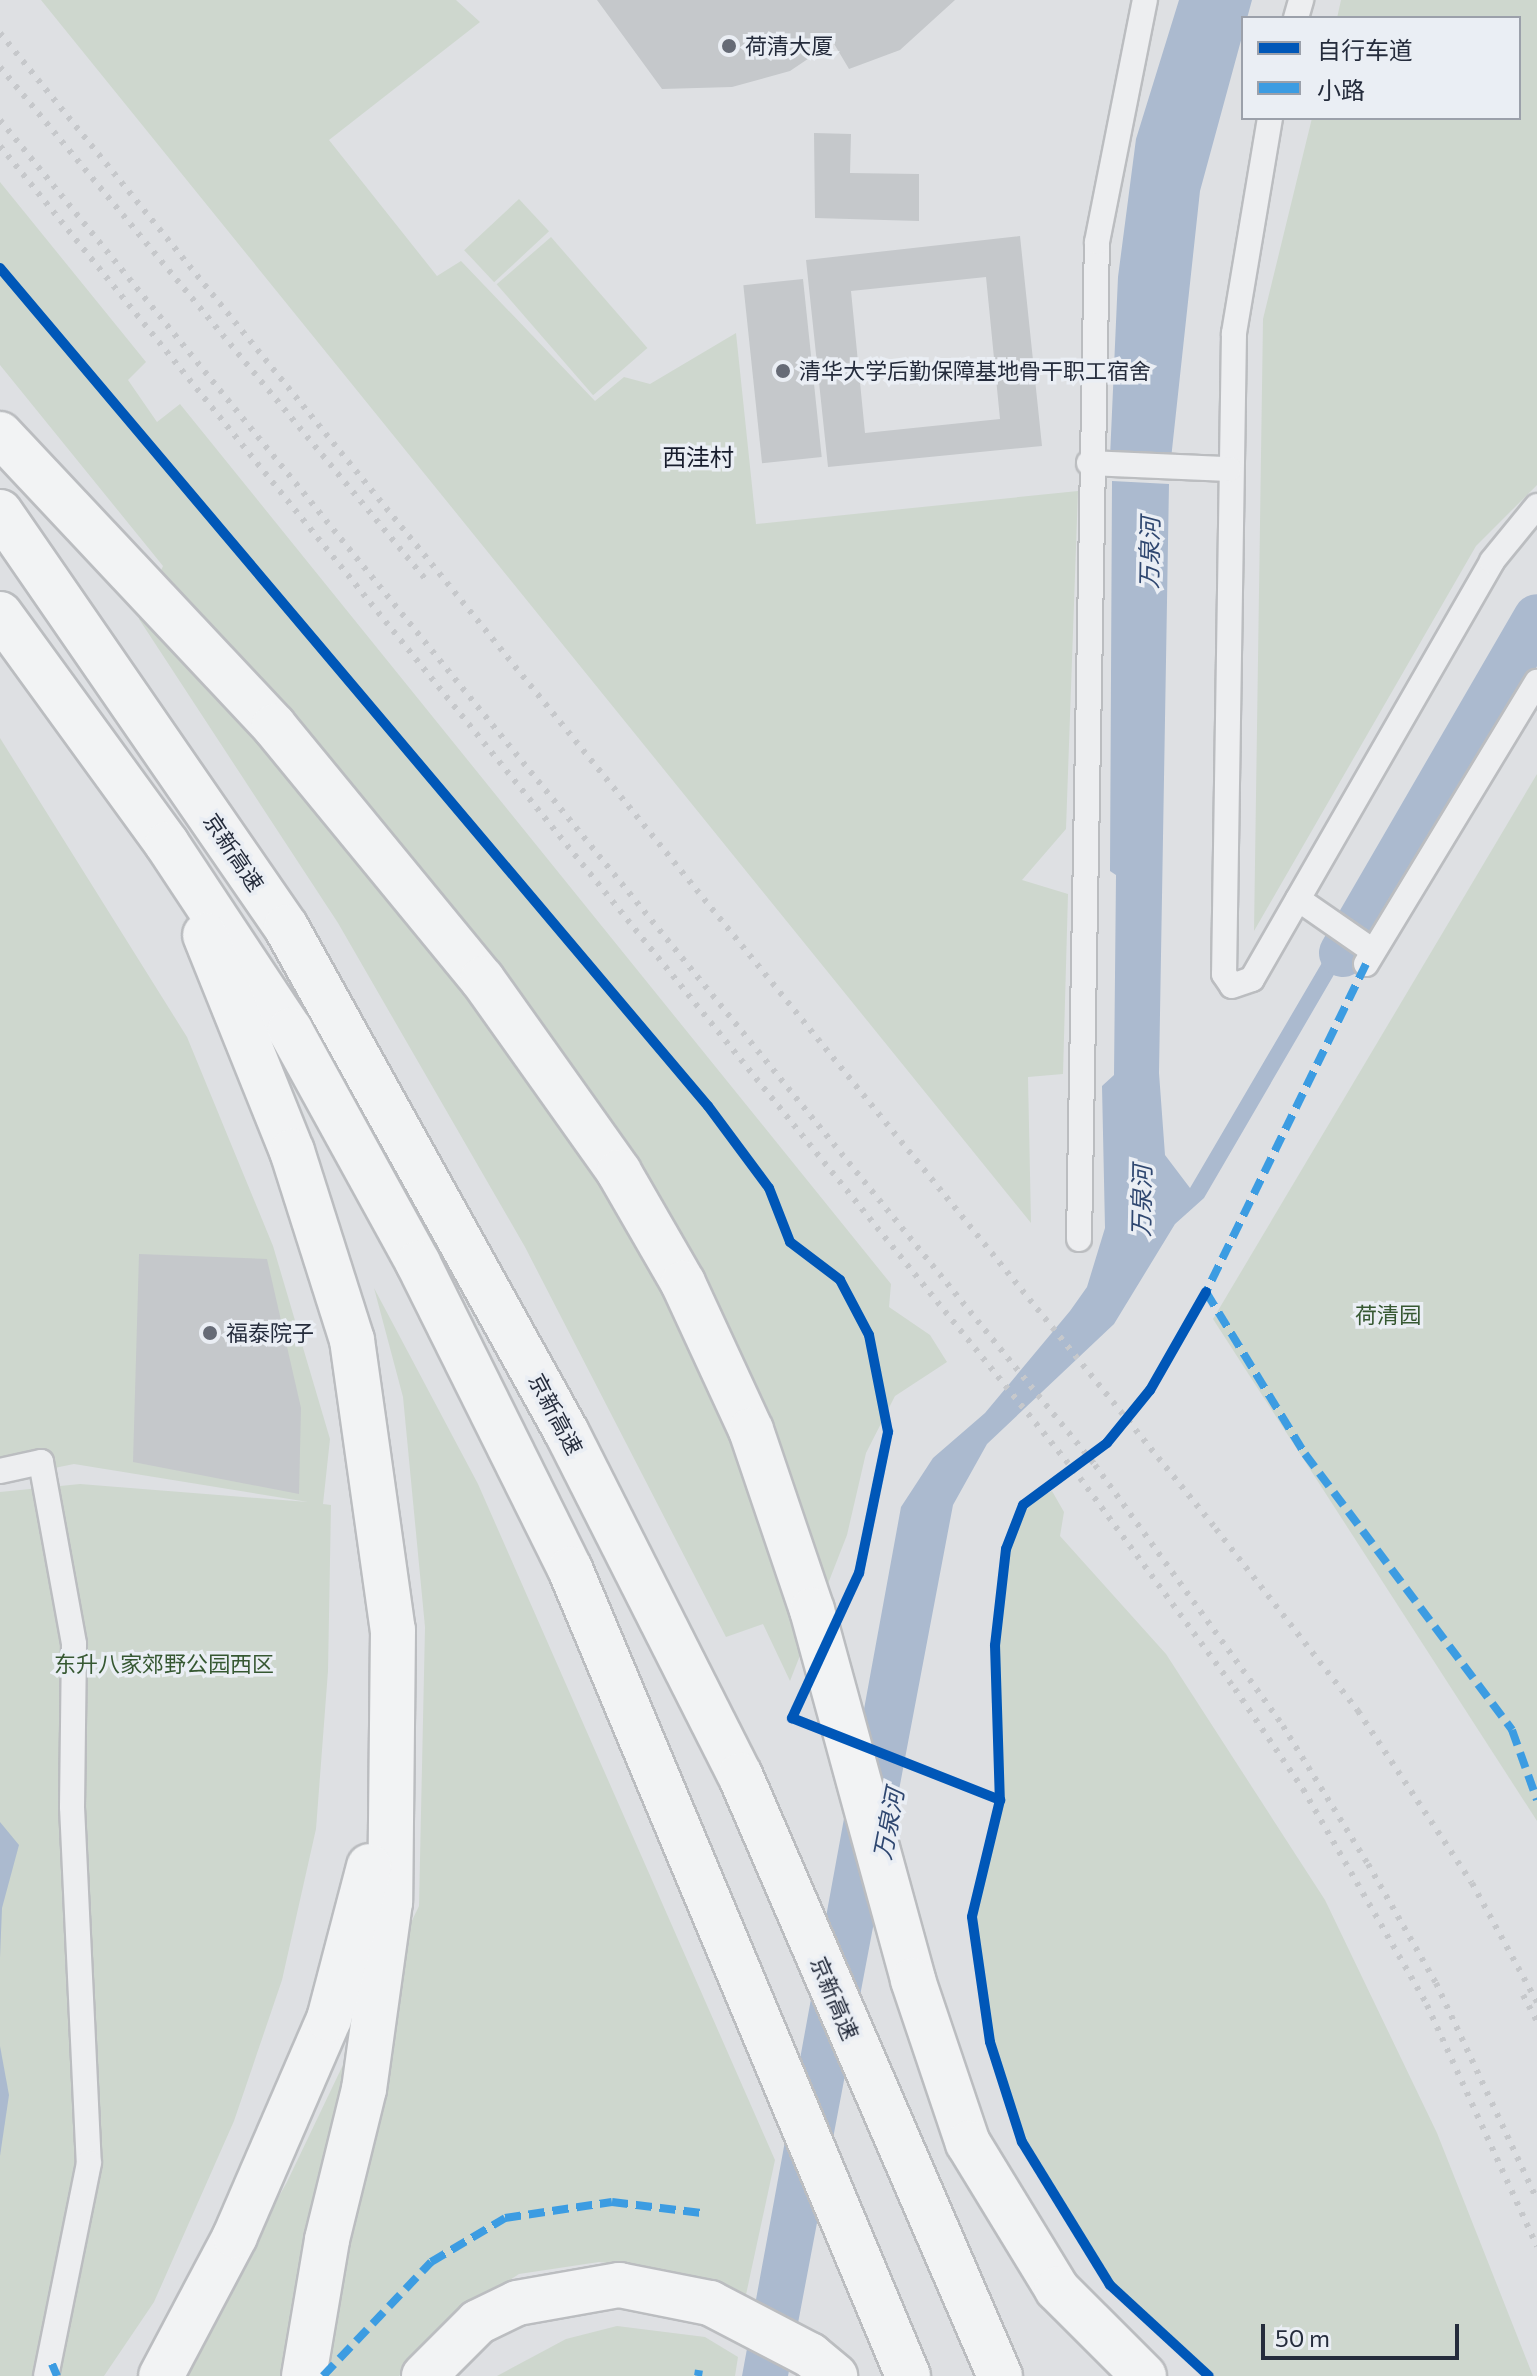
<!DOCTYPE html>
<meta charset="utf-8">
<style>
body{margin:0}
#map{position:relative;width:1537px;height:2376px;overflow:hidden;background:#dee0e3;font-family:Commissioner,"Noto Sans SC",sans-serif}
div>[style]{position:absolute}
.green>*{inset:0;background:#ced7ce;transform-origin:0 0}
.water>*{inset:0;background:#abbacf}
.river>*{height:48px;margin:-24px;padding:0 24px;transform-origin:24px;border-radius:24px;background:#abbacf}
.building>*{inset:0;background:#c5c8cb;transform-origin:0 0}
.roads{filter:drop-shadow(2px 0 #bbbdc0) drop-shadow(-2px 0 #bbbdc0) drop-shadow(0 2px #bbbdc0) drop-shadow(0 -2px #bbbdc0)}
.street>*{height:24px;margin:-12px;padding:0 12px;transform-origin:12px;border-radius:12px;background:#edeef0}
.highway>*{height:44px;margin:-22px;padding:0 22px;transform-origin:22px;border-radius:22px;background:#f2f3f4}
.rail>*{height:6px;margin-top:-3px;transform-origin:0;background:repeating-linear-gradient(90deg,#c6c8cb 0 4px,transparent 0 12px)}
.quiet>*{height:8px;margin-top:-4px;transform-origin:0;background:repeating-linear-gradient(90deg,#3c9ce2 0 16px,transparent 0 24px)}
.cycleway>*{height:10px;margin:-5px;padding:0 5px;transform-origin:5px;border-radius:5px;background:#0057b8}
.dots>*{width:22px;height:22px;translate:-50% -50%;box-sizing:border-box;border:4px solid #eaeef4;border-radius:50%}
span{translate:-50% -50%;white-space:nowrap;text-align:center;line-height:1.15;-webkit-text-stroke:7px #eaeef4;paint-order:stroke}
.poi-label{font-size:22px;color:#252c3c}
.left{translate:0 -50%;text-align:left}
.street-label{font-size:22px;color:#252c3c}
.park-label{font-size:22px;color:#365832}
.neighbourhood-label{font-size:24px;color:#181d2d}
.water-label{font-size:24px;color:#2f4770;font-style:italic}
.legend{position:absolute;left:1241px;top:16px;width:280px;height:104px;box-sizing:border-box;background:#eaeef4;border:2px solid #9ba0aa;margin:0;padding:10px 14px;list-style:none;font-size:24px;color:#252c3c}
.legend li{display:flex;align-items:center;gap:16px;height:40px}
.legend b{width:40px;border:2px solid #9ba0aa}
.scale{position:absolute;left:1261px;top:2324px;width:198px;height:36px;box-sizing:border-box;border:4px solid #252c3c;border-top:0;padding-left:10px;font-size:24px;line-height:28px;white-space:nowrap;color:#252c3c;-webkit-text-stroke:6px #eaeef4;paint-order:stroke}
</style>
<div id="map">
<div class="green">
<div style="clip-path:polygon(41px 0,456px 0,480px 22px,329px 140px,437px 276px,461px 261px,595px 401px,624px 377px,650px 384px,736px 333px,756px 524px,1078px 491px,1066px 829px,1022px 880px,1068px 894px,1063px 1074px,1028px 1077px,1031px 1223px)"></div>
<div style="clip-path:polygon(1341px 0,1537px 0,1537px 485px,1476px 546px,1254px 931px,1263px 319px,1312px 118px,1519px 118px,1519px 18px,1337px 18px)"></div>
<div style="clip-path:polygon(0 182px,146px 362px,128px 380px,157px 422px,180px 404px,891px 1284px,889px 1307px,930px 1335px,947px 1362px,895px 1396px,866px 1453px,847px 1535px,790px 1681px,763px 1624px,726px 1637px,525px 1247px,338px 923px,139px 619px,163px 566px,0 365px)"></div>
<div style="left:519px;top:199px;width:44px;height:75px;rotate:47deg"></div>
<div style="left:551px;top:237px;width:147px;height:72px;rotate:49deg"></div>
<div style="clip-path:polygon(0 738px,187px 1037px,273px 1246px,330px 1439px,323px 1504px,331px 1505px,328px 1671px,316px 1829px,282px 1980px,234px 2121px,154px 2302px,104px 2376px,0 2376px,0 1492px,80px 1484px,308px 1502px,74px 1464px,0 1479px)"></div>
<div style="clip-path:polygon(1537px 774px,1537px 1821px,1213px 1319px)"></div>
<div style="clip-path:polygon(374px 1288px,478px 1484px,775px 2160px,744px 2304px,664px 2270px,599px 2262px,519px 2274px,454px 2317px,399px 2376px,178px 2376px,287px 2182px,419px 1906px,425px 1627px,403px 1397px)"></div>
<div style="clip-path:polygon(1052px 1491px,1064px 1512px,1060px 1536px,1166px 1654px,1325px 1900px,1437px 2133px,1533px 2376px,1210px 2376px,1110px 2285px,1022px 2142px,990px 2042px,972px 1917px,1000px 1800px,997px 1599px,1023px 1505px)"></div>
<div style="clip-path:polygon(617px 2326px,705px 2337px,738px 2357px,735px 2376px,497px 2376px,566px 2339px)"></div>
</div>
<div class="water">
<div style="clip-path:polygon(1179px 0,1252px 0,1200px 191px,1171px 459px,1110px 457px,1118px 277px,1136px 139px)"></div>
<div style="clip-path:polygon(1112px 481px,1169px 484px,1159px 1073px,1165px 1155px,1190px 1188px,1364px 891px,1378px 899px,1204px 1198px,1175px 1224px,1114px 1324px,987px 1444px,953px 1505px,788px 2376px,742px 2376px,901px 1507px,933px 1458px,985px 1413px,1070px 1311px,1087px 1287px,1105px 1228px,1102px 1086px,1114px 1075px,1116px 875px,1110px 871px)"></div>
<div style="clip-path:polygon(0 1822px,19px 1845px,2px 1908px,0 1958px)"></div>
<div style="clip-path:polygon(0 2046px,9px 2095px,0 2156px)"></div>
</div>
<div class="river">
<div style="left:1343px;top:953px;width:387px;rotate:-59.9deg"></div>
</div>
<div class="building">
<div style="clip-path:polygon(597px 0,955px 0,900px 50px,849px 69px,833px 42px,790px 71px,732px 87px,662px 89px)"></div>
<div style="clip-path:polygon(814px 133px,851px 134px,850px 173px,919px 174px,919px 221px,815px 218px)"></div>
<div style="clip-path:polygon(evenodd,1020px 236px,1042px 446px,828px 467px,806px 260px,1020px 236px,986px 277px,1000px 419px,865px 433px,851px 291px,986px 277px)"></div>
<div style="left:803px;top:279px;width:179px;height:60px;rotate:84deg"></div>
<div style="clip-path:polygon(139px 1254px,267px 1259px,301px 1408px,299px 1494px,133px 1462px)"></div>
</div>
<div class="roads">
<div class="street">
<div style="left:1296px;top:18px;width:19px;rotate:-74deg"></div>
<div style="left:1270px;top:118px;width:218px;rotate:99.5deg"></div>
<div style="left:1234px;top:333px;width:641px;rotate:90.89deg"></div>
<div style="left:1224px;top:974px;width:14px;rotate:56deg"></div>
<div style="left:1232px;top:986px;width:21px;rotate:-19deg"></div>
<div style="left:1252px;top:979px;width:482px;rotate:-60.1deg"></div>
<div style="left:1492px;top:561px;width:71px;rotate:-50.7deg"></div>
<div style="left:1089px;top:463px;width:140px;rotate:2.5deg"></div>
<div style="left:1298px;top:899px;width:91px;rotate:34.7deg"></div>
<div style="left:1366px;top:964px;width:330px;rotate:-58.8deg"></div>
<div style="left:1079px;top:1239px;width:997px;rotate:-88.97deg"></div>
<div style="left:1097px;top:242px;width:247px;rotate:-78.8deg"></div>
<div style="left:0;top:1471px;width:42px;rotate:-12.4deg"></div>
<div style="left:41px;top:1462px;width:185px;rotate:79.7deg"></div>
<div style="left:74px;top:1644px;width:163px;rotate:90.7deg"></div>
<div style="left:72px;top:1807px;width:356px;rotate:87.3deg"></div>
<div style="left:89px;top:2163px;width:217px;rotate:101.4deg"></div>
</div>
<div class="highway">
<div style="left:0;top:434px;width:400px;rotate:46.8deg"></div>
<div style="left:274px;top:726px;width:328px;rotate:50.6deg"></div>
<div style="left:482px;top:979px;width:237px;rotate:54.6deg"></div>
<div style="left:619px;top:1172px;width:128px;rotate:60deg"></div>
<div style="left:683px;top:1283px;width:162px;rotate:65.2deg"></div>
<div style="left:751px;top:1430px;width:190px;rotate:71.3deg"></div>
<div style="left:812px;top:1610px;width:384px;rotate:74.7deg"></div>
<div style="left:913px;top:1980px;width:172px;rotate:71.4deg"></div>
<div style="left:968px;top:2143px;width:171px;rotate:58.6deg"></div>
<div style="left:1057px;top:2289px;width:123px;rotate:45deg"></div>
<div style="left:0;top:512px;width:504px;rotate:55.43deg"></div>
<div style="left:286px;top:927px;width:579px;rotate:60.96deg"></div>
<div style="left:567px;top:1433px;width:383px;rotate:63.2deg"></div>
<div style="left:740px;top:1775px;width:655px;rotate:66.61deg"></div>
<div style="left:0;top:614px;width:284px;rotate:54deg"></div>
<div style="left:167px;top:844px;width:223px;rotate:56.5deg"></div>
<div style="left:290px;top:1030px;width:266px;rotate:61.2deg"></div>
<div style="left:418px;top:1263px;width:342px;rotate:63.6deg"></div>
<div style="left:570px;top:1569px;width:875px;rotate:67.27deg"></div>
<div style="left:205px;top:935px;width:233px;rotate:68.1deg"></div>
<div style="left:292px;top:1151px;width:198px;rotate:72.4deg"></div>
<div style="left:352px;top:1340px;width:293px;rotate:82deg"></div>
<div style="left:393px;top:1630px;width:272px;rotate:90.6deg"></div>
<div style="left:390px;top:1902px;width:189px;rotate:97.9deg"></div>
<div style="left:364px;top:2089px;width:155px;rotate:103.8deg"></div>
<div style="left:327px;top:2240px;width:138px;rotate:99.6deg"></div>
<div style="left:161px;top:2376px;width:158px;rotate:-62.1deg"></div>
<div style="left:235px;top:2236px;width:236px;rotate:-66.6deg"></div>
<div style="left:329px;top:2019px;width:158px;rotate:-75.3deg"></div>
<div style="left:424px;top:2376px;width:76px;rotate:-45deg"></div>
<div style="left:478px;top:2322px;width:43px;rotate:-26deg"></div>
<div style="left:517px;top:2303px;width:104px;rotate:-10deg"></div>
<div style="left:619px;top:2285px;width:93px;rotate:11.2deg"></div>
<div style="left:710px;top:2303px;width:113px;rotate:27.5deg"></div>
<div style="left:810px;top:2355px;width:33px;rotate:40deg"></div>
</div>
</div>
<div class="rail">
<div style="left:0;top:33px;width:1928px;rotate:50.89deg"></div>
<div style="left:1216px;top:1529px;width:231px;rotate:52deg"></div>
<div style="left:1358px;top:1711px;width:206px;rotate:56.5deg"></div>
<div style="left:1472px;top:1883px;width:136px;rotate:61.4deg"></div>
<div style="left:0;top:67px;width:668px;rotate:50.28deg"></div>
<div style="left:0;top:120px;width:1734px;rotate:50.85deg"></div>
<div style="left:1095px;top:1465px;width:322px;rotate:54.2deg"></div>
<div style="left:1283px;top:1726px;width:162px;rotate:58.4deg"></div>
<div style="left:1368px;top:1864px;width:137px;rotate:60.3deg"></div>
<div style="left:1436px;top:1983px;width:239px;rotate:65deg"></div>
<div style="left:0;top:146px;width:1715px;rotate:50.96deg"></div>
<div style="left:1080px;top:1478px;width:262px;rotate:53.7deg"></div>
<div style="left:1235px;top:1689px;width:121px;rotate:55.8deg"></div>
<div style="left:1303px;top:1789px;width:249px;rotate:60.1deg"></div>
<div style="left:1427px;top:2005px;width:265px;rotate:65.5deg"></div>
<div style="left:1523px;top:1995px;width:30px;rotate:62deg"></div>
</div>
<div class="quiet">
<div style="left:1366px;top:964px;width:365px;rotate:116deg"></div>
<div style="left:1206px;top:1292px;width:190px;rotate:58.6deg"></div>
<div style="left:1305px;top:1454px;width:345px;rotate:53.1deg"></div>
<div style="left:1512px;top:1730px;width:74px;rotate:70.3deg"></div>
<div style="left:52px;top:2364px;width:13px;rotate:67deg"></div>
<div style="left:323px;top:2376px;width:157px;rotate:-46.5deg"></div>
<div style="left:431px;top:2262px;width:86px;rotate:-30.7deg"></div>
<div style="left:505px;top:2218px;width:108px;rotate:-8.5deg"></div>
<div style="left:612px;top:2202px;width:90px;rotate:7deg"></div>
<div style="left:698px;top:2376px;width:6px;rotate:-81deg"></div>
</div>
<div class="cycleway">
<div style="left:0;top:268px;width:1097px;rotate:49.81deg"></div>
<div style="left:708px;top:1106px;width:102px;rotate:53.4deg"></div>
<div style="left:769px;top:1188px;width:58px;rotate:68.7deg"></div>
<div style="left:790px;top:1242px;width:63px;rotate:37.2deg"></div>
<div style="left:840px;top:1280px;width:62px;rotate:62.2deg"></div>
<div style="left:869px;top:1335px;width:99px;rotate:78.9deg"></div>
<div style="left:888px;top:1432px;width:144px;rotate:101.6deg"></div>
<div style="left:859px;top:1573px;width:160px;rotate:114.8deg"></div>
<div style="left:792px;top:1718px;width:224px;rotate:21.5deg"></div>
<div style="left:1206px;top:1292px;width:113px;rotate:119.7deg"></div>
<div style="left:1150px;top:1390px;width:68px;rotate:129.1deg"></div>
<div style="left:1107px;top:1443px;width:104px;rotate:143.6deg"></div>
<div style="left:1023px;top:1505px;width:47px;rotate:111.1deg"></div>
<div style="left:1006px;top:1549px;width:97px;rotate:96.5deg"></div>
<div style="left:995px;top:1645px;width:155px;rotate:88.2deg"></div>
<div style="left:1000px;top:1800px;width:120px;rotate:103.5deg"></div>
<div style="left:972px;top:1917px;width:126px;rotate:81.8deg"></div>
<div style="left:990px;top:2042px;width:105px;rotate:72.3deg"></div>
<div style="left:1022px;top:2142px;width:168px;rotate:58.4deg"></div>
<div style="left:1110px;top:2285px;width:134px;rotate:42.6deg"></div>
</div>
<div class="dots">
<div style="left:729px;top:46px;background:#666b76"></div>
<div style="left:783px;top:371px;background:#666b76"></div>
<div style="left:210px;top:1333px;background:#666b76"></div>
</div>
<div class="poi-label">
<span class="left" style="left:745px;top:46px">荷清大厦</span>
<span class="left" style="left:799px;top:371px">清华大学后勤保障基地骨干职工宿舍</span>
<span class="left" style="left:226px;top:1333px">福泰院子</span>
</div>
<div class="street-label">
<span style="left:234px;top:852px;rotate:56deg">京新高速</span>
<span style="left:556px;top:1414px;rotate:62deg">京新高速</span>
<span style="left:835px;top:1998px;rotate:67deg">京新高速</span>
</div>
<div class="park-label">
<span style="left:1388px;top:1315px">荷清园</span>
<span style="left:164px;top:1664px">东升八家郊野公园西区</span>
</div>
<div class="neighbourhood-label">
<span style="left:698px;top:457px">西洼村</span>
</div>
<div class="water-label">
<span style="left:1149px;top:553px;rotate:-89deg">万泉河</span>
<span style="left:1141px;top:1201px;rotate:-89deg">万泉河</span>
<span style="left:888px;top:1824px;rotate:-79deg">万泉河</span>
</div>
<ul class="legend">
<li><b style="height:10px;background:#0057b8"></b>自行车道</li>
<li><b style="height:10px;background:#3c9ce2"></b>小路</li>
</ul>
<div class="scale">50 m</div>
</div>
